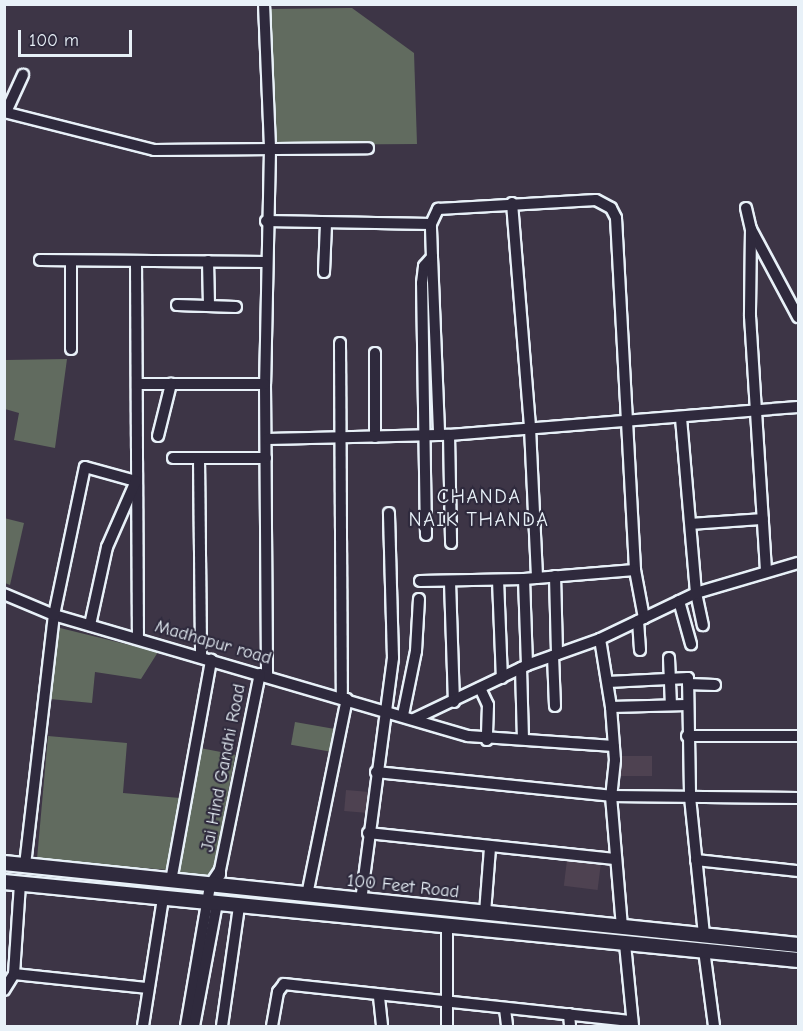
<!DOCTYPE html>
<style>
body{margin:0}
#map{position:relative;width:803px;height:1031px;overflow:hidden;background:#3d3546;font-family:"Comic Neue",sans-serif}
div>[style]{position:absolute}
.built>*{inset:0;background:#4e4251;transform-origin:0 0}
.green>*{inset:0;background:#616b5f;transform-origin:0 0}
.roads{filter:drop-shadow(2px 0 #e8f1f8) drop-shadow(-2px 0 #e8f1f8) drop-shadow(0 2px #e8f1f8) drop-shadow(0 -2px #e8f1f8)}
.minor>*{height:10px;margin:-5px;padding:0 5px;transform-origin:5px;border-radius:5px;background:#2f2a3d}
.major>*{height:14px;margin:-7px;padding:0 7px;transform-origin:7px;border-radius:7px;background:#2f2a3d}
span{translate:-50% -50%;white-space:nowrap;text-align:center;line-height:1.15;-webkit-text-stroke:4.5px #2f2a3d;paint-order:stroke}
.street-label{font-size:18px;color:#e8f1f8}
.neighbourhood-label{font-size:20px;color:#e8f1f8;letter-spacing:1.5px}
.frame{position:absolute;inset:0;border:6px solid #e8f1f8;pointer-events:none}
.scale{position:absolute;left:18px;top:30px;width:114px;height:27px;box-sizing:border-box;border:3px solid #e8f1f8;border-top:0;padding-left:8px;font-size:18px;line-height:21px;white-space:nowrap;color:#e8f1f8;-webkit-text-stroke:4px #2f2a3d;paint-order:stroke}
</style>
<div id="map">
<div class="built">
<div style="left:618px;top:756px;width:34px;height:20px"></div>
<div style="left:346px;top:790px;width:24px;height:21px;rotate:5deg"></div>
<div style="left:567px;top:860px;width:34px;height:26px;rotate:7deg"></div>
</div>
<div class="green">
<div style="clip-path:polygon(352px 8px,414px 53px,417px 144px,274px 145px,269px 9px)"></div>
<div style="clip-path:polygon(67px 359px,55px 448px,14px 440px,19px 413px,5px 409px,5px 360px)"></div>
<div style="clip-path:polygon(4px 518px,24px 523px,10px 585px,5px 583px)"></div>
<div style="clip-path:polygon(56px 627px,158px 652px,141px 679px,95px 672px,92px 703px,50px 699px)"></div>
<div style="left:295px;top:722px;width:39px;height:23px;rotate:10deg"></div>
<div style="clip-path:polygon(48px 736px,127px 743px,123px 793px,180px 798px,168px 870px,37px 859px)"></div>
<div style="left:200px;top:748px;width:36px;height:129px;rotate:11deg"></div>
</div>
<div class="roads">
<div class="minor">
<div style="left:264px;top:4px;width:146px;rotate:87.6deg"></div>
<div style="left:270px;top:150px;width:234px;rotate:91.2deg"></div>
<div style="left:265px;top:384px;width:292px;rotate:89.6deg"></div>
<div style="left:4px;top:112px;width:155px;rotate:14.2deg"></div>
<div style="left:154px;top:150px;width:214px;rotate:-0.5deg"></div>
<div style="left:6px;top:112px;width:41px;rotate:-65.3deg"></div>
<div style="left:512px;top:203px;width:226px;rotate:85.4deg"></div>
<div style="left:530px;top:428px;width:150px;rotate:87.3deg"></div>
<div style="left:746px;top:208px;width:22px;rotate:77deg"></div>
<div style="left:751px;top:229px;width:100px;rotate:61.9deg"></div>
<div style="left:266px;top:221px;width:165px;rotate:1deg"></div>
<div style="left:751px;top:229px;width:87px;rotate:90.7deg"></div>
<div style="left:750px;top:316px;width:255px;rotate:86.4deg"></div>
<div style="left:432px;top:257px;width:178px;rotate:87.7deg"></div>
<div style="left:40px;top:260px;width:226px;rotate:0.5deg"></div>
<div style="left:71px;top:261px;width:88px;rotate:90deg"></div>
<div style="left:208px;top:261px;width:45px;rotate:88.7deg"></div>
<div style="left:136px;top:262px;width:377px;rotate:89.7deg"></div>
<div style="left:324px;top:272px;width:48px;rotate:-87.6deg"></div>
<div style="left:177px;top:305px;width:59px;rotate:1.9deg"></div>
<div style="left:340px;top:343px;width:354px;rotate:89.7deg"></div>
<div style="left:139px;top:384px;width:126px"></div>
<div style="left:681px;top:418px;width:176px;rotate:85.1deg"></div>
<div style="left:696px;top:593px;width:33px;rotate:78deg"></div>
<div style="left:449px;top:435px;width:108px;rotate:88.9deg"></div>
<div style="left:158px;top:436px;width:54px;rotate:-76deg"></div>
<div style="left:375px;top:437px;width:84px;rotate:-90deg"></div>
<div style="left:267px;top:439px;width:182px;rotate:-1.3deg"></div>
<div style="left:449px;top:435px;width:350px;rotate:-4.6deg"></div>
<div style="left:173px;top:458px;width:93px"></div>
<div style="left:199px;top:458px;width:199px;rotate:89.4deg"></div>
<div style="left:691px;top:524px;width:72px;rotate:-4deg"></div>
<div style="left:426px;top:535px;width:252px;rotate:-90.9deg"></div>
<div style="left:422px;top:283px;width:17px;rotate:-83deg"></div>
<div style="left:424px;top:266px;width:12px;rotate:-48deg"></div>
<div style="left:432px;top:257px;width:33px;rotate:-92deg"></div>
<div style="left:431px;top:224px;width:17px;rotate:-65deg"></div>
<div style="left:438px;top:209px;width:158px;rotate:-3.3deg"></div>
<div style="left:596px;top:200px;width:17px;rotate:28deg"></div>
<div style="left:611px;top:208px;width:11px;rotate:63deg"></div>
<div style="left:616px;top:218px;width:353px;rotate:86.9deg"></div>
<div style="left:635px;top:570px;width:49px;rotate:79.4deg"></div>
<div style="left:555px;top:576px;width:78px;rotate:88.5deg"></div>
<div style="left:524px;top:579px;width:86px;rotate:88deg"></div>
<div style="left:498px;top:580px;width:98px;rotate:87.7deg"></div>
<div style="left:420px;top:581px;width:104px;rotate:-1.1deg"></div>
<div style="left:524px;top:579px;width:111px;rotate:-4.6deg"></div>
<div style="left:450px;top:582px;width:120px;rotate:88.1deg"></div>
<div style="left:4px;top:594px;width:54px;rotate:22.8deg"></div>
<div style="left:54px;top:615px;width:431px;rotate:16.3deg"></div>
<div style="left:468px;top:736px;width:146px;rotate:3.9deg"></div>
<div style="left:679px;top:601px;width:45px;rotate:74.4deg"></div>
<div style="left:638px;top:621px;width:29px;rotate:86deg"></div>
<div style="left:600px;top:639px;width:69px;rotate:80.8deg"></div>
<div style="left:611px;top:707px;width:53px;rotate:85.7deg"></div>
<div style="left:615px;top:760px;width:36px;rotate:96deg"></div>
<div style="left:611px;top:796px;width:131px;rotate:85.2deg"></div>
<div style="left:553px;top:656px;width:50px;rotate:87.7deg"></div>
<div style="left:669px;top:658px;width:47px;rotate:87.6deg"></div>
<div style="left:521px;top:668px;width:71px;rotate:88.4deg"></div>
<div style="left:608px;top:682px;width:80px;rotate:-2.9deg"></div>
<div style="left:688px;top:678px;width:119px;rotate:89deg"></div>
<div style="left:690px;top:797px;width:138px;rotate:84.2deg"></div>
<div style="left:688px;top:684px;width:27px;rotate:2deg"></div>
<div style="left:480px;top:688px;width:19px;rotate:65deg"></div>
<div style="left:488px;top:705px;width:35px;rotate:92deg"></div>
<div style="left:611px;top:707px;width:76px;rotate:-1.5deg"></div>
<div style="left:403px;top:715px;width:65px;rotate:-78.5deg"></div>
<div style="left:416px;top:651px;width:52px;rotate:-86.7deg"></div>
<div style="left:414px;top:719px;width:125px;rotate:-25.5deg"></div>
<div style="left:527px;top:665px;width:77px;rotate:-19.6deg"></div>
<div style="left:600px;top:639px;width:106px;rotate:-25.6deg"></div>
<div style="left:696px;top:593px;width:106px;rotate:-16.4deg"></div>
<div style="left:687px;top:736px;width:111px"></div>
<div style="left:376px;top:772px;width:236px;rotate:5.8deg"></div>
<div style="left:611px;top:796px;width:187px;rotate:0.6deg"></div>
<div style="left:368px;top:833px;width:248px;rotate:6deg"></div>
<div style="left:696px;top:860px;width:103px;rotate:6.2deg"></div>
<div style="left:25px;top:865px;width:252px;rotate:-83.4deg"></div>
<div style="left:54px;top:615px;width:151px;rotate:-78.2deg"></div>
<div style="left:85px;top:467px;width:53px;rotate:15.4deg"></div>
<div style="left:136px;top:481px;width:72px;rotate:113.7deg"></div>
<div style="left:107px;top:547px;width:80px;rotate:102.3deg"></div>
<div style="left:220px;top:870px;width:200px;rotate:-78.5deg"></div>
<div style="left:171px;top:881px;width:225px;rotate:-79.7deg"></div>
<div style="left:307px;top:895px;width:200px;rotate:-78.5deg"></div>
<div style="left:361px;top:901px;width:245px;rotate:-82.5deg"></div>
<div style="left:393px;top:658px;width:145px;rotate:-91.6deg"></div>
<div style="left:485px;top:913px;width:65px;rotate:-85.6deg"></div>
<div style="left:625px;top:944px;width:82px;rotate:84.4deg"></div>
<div style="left:704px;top:950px;width:77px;rotate:82.5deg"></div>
<div style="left:14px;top:974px;width:135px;rotate:6deg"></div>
<div style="left:4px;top:990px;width:19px;rotate:-58deg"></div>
<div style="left:14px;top:974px;width:90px;rotate:-86.2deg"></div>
<div style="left:379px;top:997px;width:29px;rotate:84deg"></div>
<div style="left:505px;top:1009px;width:17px;rotate:83deg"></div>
<div style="left:569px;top:1014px;width:12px;rotate:85deg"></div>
<div style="left:143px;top:1026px;width:130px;rotate:-81.1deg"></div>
<div style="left:186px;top:1026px;width:143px;rotate:-80.3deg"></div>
<div style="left:210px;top:885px;width:18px;rotate:-56deg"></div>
<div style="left:220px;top:870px;width:5px;rotate:90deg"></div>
<div style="left:194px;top:1026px;width:125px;rotate:-79.4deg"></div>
<div style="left:222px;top:1026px;width:121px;rotate:-81.9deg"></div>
<div style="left:272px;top:1026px;width:35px;rotate:-80deg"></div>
<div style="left:278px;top:992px;width:10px;rotate:-53deg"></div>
<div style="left:284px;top:984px;width:350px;rotate:6.1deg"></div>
<div style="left:447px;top:1026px;width:100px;rotate:-90deg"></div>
</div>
<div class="major">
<div style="left:4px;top:863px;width:798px;rotate:5.9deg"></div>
<div style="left:4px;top:882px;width:798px;rotate:5.61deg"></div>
</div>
</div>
<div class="street-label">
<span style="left:213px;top:643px;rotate:16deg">Madhapur road</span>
<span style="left:224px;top:768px;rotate:-79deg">Jai Hind Gandhi Road</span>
<span style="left:403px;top:887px;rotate:6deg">100 Feet Road</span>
</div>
<div class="neighbourhood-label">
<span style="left:479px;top:508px">CHANDA<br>NAIK THANDA</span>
</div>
<div class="frame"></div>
<div class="scale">100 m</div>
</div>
